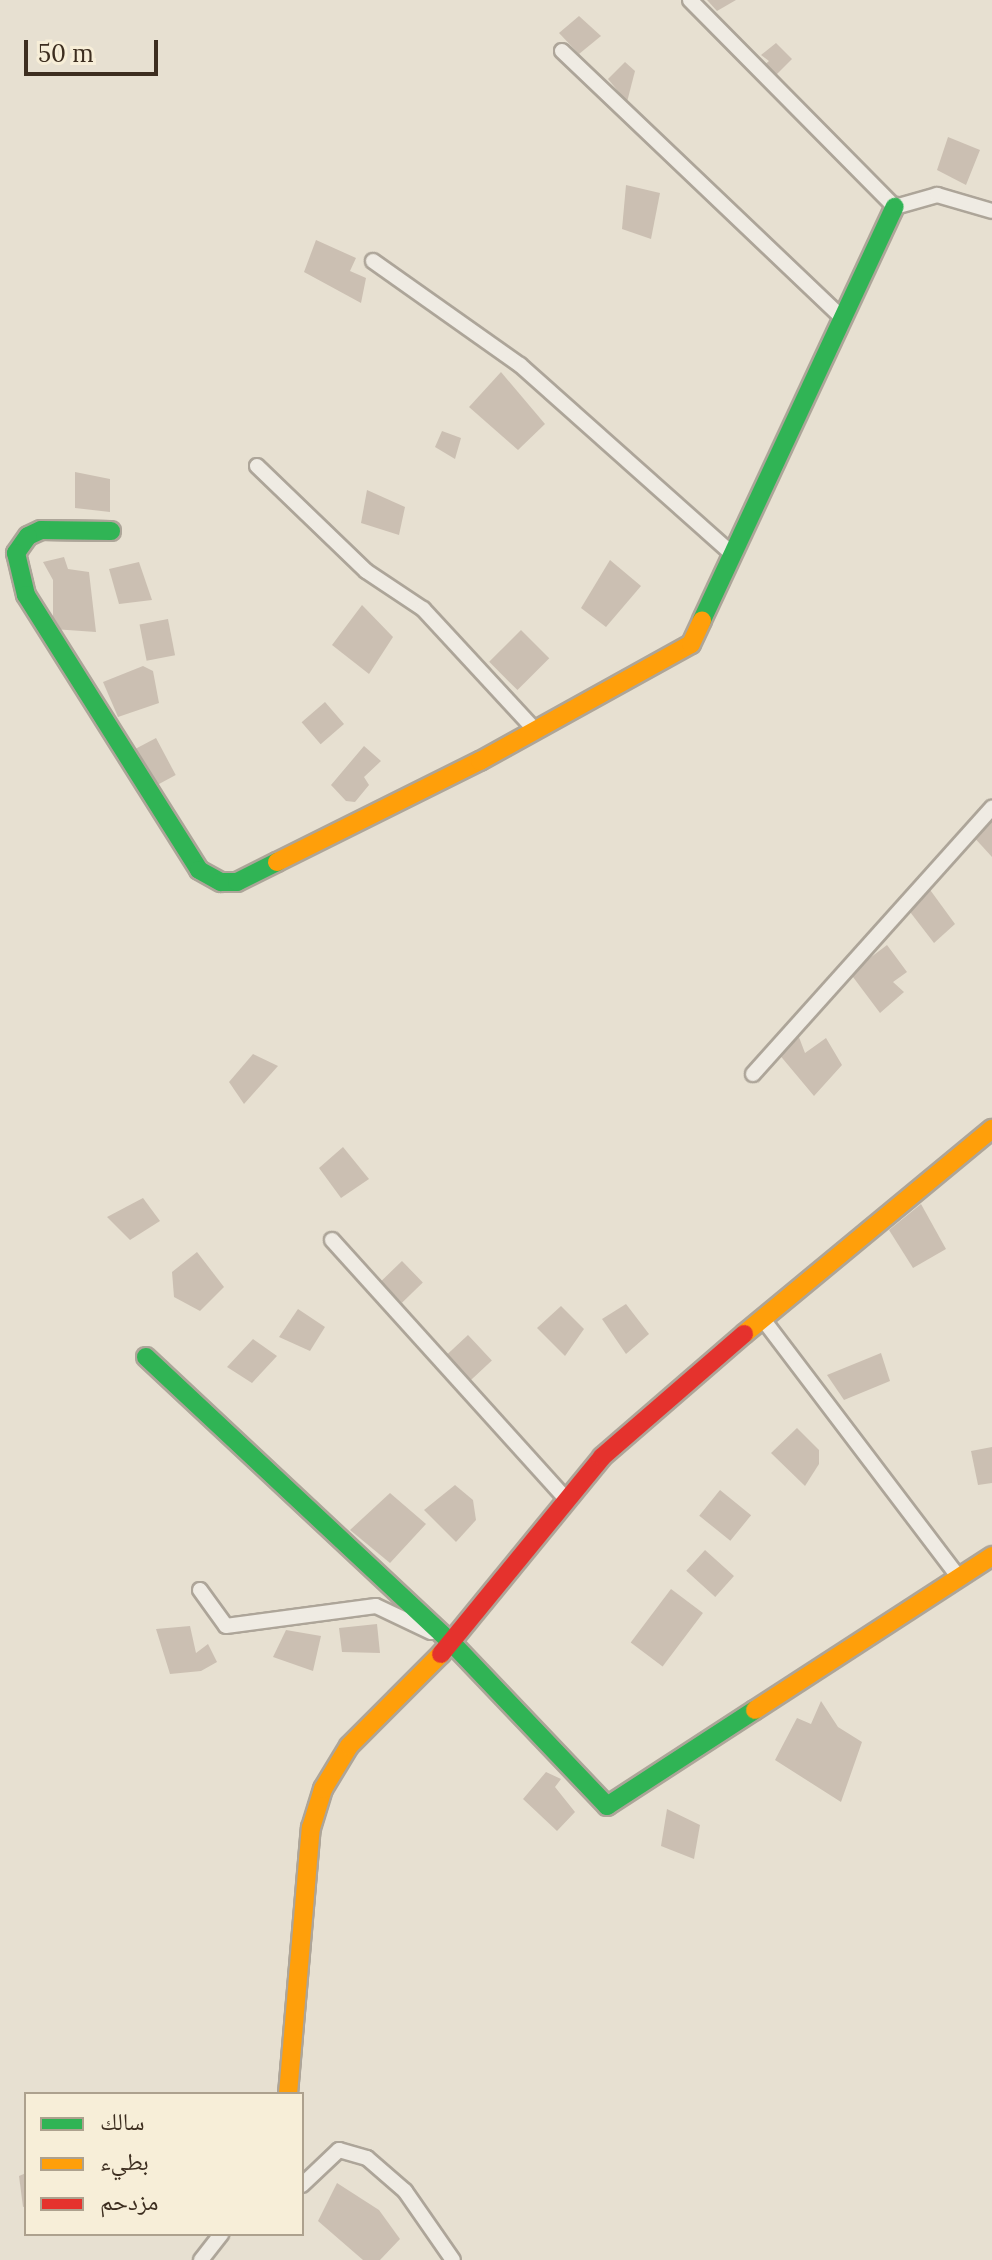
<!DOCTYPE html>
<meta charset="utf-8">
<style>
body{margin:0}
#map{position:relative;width:992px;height:2260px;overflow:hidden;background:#e7e0d1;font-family:Lora,"Noto Naskh Arabic",serif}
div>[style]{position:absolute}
.building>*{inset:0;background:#cbbfb2;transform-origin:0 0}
.roads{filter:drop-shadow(2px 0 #ada599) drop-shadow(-2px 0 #ada599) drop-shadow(0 2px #ada599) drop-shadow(0 -2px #ada599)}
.street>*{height:14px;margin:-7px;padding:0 7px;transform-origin:7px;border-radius:7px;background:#efebe3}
.fast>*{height:18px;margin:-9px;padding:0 9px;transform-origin:9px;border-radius:9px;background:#30b455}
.slow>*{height:18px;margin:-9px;padding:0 9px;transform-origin:9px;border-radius:9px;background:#ff9f0a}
.jam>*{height:18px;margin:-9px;padding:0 9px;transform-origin:9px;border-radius:9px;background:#e5322d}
span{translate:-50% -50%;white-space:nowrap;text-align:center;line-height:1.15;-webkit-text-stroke:6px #f7eed8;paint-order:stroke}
.legend{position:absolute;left:24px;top:2092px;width:280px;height:144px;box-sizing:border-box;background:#f7eed8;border:2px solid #ada18e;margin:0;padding:10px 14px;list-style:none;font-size:24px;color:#3d2e20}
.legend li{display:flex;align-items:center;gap:16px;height:40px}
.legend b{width:40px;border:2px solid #ada18e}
.scale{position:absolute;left:24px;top:40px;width:134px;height:36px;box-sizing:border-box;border:4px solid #3d2e20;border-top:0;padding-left:10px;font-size:24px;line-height:28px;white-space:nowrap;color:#3d2e20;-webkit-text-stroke:6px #f7eed8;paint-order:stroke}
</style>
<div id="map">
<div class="building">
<div style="clip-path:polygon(707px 0,736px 0,717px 11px)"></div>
<div style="clip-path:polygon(579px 16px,601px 36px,579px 54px,559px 33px)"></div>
<div style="clip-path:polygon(776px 43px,792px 59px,774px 77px,762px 67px,769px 61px,761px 55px)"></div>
<div style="clip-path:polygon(625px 62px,635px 71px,627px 102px,608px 79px)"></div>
<div style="clip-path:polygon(948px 137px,980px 150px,966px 185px,937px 170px)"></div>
<div style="clip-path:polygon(626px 185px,660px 193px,651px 239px,622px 229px)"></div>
<div style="clip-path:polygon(316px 240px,356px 258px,350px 271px,366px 278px,361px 303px,304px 272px)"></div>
<div style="clip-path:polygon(501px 372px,545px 424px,518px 450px,469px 407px)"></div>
<div style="clip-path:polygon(442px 431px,461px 438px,455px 459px,435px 447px)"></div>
<div style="clip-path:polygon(75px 472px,110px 479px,110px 512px,75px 508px)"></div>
<div style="clip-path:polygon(367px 490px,405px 507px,399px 535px,361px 523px)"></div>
<div style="clip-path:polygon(64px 557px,68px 569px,89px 572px,96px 632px,53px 629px,53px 580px,43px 562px)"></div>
<div style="clip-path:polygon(610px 560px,641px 586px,606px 627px,581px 608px)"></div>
<div style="clip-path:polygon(139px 562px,152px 600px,119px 604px,109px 569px)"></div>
<div style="clip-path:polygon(362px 605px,393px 637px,369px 674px,332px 645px)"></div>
<div style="left:168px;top:619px;width:37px;height:29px;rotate:79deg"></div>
<div style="left:521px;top:630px;width:40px;height:45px;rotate:45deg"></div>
<div style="clip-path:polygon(143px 666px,153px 671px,159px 703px,118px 717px,103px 682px)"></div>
<div style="left:325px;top:702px;width:29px;height:31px;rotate:49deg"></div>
<div style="left:156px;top:738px;width:42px;height:31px;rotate:62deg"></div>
<div style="clip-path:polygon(364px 746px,381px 761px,364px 777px,369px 785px,355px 802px,346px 801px,331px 785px)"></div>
<div style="clip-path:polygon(992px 813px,992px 857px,971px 834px)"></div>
<div style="clip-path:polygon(928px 887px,955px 924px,934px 943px,907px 908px)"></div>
<div style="clip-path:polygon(887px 945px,907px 972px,893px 982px,904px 992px,880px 1013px,850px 973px)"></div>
<div style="clip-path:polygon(797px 1032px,805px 1053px,826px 1038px,842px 1065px,814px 1096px,778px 1053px)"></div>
<div style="clip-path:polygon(253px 1054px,278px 1066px,244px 1104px,229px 1082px)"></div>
<div style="clip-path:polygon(343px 1147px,369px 1179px,341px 1198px,319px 1168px)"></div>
<div style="clip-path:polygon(143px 1198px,160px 1221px,130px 1240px,107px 1217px)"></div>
<div style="clip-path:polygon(921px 1204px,946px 1249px,913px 1268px,889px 1230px)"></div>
<div style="clip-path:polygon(197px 1252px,224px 1287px,200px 1311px,174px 1297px,172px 1272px)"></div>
<div style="left:402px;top:1261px;width:30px;height:29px;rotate:46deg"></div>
<div style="clip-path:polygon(626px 1304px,649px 1334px,626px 1354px,602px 1319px)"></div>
<div style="clip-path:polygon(561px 1306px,584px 1329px,565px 1356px,537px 1328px)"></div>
<div style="clip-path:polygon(298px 1309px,325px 1327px,310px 1351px,279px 1337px)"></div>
<div style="left:468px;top:1335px;width:35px;height:33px;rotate:47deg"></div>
<div style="clip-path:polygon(253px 1339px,277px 1356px,252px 1383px,227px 1367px)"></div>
<div style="clip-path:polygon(881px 1353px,890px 1381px,844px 1400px,827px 1375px)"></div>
<div style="clip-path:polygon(797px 1428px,819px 1450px,819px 1464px,805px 1486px,771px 1453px)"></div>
<div style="clip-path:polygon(992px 1447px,992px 1483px,978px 1485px,971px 1451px)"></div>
<div style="clip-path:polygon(455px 1485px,473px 1500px,476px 1520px,456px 1542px,424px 1510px)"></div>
<div style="left:720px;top:1490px;width:40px;height:33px;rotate:39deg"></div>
<div style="clip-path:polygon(390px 1493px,426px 1524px,390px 1563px,350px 1530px)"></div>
<div style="left:705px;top:1550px;width:39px;height:28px;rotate:42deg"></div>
<div style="left:671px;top:1589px;width:40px;height:67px;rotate:37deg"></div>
<div style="clip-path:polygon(377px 1624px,380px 1653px,342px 1652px,339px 1628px)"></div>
<div style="clip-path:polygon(190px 1626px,196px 1653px,208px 1644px,217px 1662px,201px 1671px,170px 1674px,156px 1629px)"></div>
<div style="clip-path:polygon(286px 1630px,321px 1636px,313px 1671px,273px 1657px)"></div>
<div style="clip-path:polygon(821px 1701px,838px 1727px,862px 1742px,841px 1802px,775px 1760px,797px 1718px,811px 1724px)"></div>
<div style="clip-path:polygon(546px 1772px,561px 1779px,555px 1787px,575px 1812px,557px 1831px,523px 1799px)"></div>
<div style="clip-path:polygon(667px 1809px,700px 1825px,694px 1859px,661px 1846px)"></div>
<div style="clip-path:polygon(26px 2173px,26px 2206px,23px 2207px,19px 2176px)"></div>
<div style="clip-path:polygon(337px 2183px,379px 2210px,400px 2239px,380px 2260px,363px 2260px,318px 2221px)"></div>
</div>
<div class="roads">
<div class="street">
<div style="left:690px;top:0;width:291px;rotate:45.3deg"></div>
<div style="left:895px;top:207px;width:44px;rotate:-15.9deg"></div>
<div style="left:937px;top:195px;width:57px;rotate:16.2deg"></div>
<div style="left:562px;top:51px;width:385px;rotate:43.6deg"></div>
<div style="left:373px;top:261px;width:180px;rotate:35.3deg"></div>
<div style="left:520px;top:365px;width:284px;rotate:41.7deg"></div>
<div style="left:257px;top:466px;width:151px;rotate:43.9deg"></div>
<div style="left:366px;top:571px;width:69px;rotate:33.7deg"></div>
<div style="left:423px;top:609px;width:166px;rotate:47.2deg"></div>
<div style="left:753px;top:1074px;width:358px;rotate:-48.1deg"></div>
<div style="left:332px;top:1240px;width:352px;rotate:47.9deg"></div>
<div style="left:762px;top:1318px;width:326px;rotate:52.8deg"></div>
<div style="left:200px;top:1590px;width:44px;rotate:54.2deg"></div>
<div style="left:226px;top:1626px;width:151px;rotate:-7.6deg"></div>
<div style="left:376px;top:1606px;width:61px;rotate:25.3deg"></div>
<div style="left:302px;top:2185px;width:51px;rotate:-43.4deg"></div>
<div style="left:339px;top:2150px;width:29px;rotate:16deg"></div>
<div style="left:367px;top:2158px;width:50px;rotate:41deg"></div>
<div style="left:405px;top:2191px;width:84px;rotate:55.2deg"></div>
<div style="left:201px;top:2260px;width:33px;rotate:-52deg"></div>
</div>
<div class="fast">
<div style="left:111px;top:531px;width:70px;rotate:-179.2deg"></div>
<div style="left:41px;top:530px;width:14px;rotate:155deg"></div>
<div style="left:28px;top:536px;width:21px;rotate:125deg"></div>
<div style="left:16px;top:553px;width:43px;rotate:76.6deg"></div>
<div style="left:26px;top:595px;width:325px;rotate:57.8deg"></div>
<div style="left:199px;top:870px;width:25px;rotate:29deg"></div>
<div style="left:221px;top:882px;width:16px"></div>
<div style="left:237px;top:882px;width:45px;rotate:-26.6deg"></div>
<div style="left:702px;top:620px;width:456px;rotate:-65deg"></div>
<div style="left:146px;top:1357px;width:419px;rotate:43.1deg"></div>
<div style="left:452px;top:1643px;width:225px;rotate:46.4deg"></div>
<div style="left:607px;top:1806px;width:176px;rotate:-33deg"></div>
</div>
<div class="slow">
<div style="left:277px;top:862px;width:227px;rotate:-26.5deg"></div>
<div style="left:480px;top:761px;width:241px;rotate:-29deg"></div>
<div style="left:691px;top:644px;width:26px;rotate:-65deg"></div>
<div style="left:744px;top:1334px;width:322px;rotate:-39.6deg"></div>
<div style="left:755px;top:1710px;width:283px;rotate:-33deg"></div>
<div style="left:288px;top:2094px;width:267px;rotate:-85.1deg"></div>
<div style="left:311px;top:1828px;width:41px;rotate:-72.9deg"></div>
<div style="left:323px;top:1789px;width:50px;rotate:-58.8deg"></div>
<div style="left:349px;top:1746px;width:130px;rotate:-45deg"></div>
</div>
<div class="jam">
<div style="left:441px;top:1654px;width:254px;rotate:-50.7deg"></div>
<div style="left:602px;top:1457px;width:188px;rotate:-40.9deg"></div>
</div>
</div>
<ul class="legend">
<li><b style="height:10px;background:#30b455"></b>سالك</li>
<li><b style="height:10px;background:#ff9f0a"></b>بطيء</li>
<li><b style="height:10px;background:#e5322d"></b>مزدحم</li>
</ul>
<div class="scale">50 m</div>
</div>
